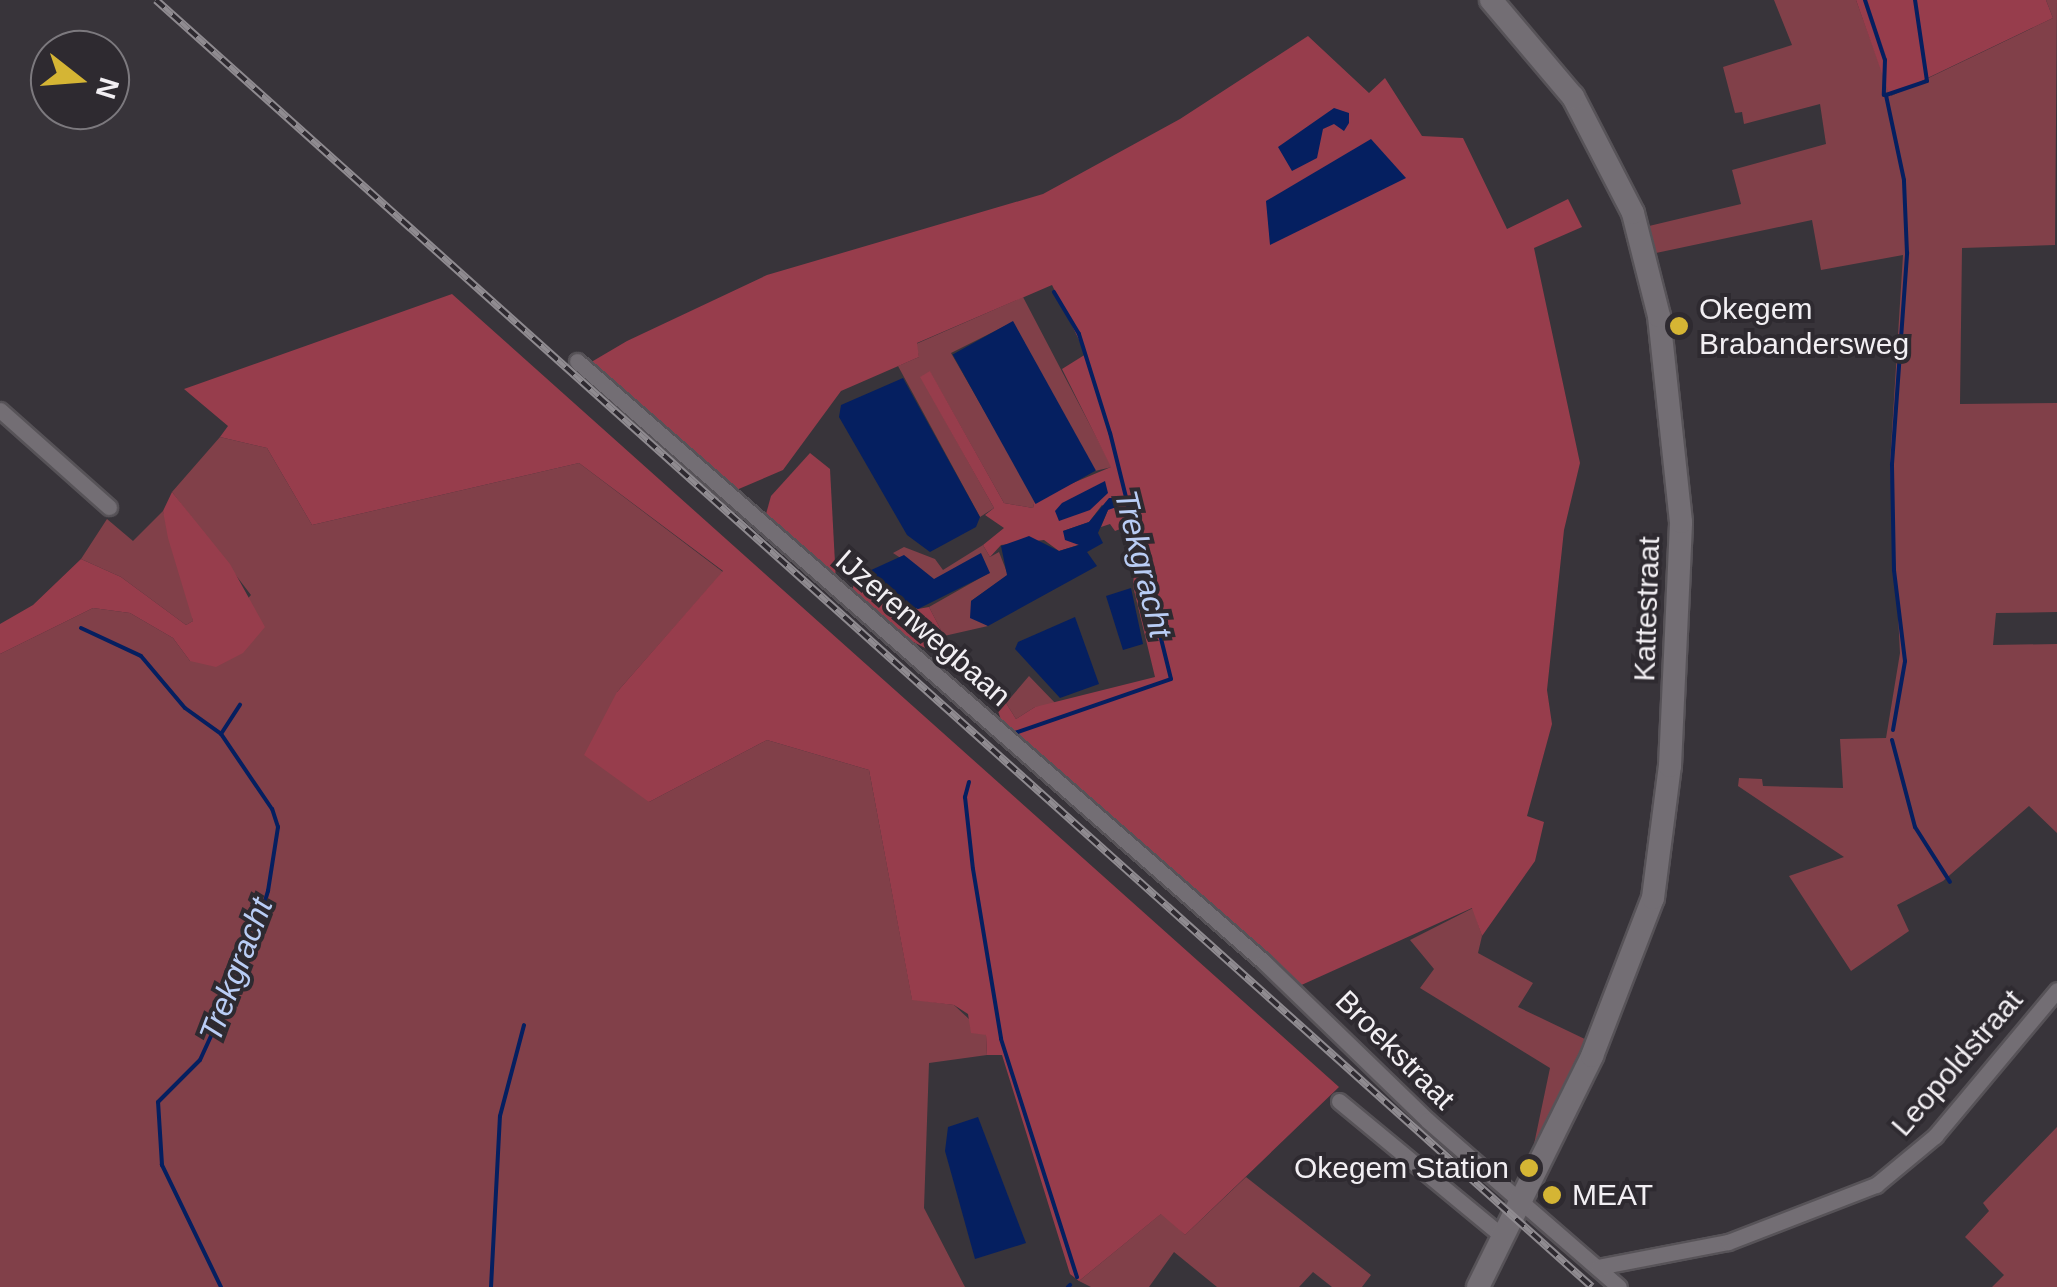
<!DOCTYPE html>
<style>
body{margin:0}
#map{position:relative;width:2057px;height:1287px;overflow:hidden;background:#38343a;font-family:Helvetica,sans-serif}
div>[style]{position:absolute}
.green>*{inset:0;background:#814049}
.forest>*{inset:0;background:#973d4c}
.water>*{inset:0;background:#051f60;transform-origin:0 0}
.stream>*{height:4px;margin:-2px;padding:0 2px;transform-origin:2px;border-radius:2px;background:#051f60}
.roads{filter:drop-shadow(2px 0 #575358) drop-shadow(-2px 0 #575358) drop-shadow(0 2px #575358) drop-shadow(0 -2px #575358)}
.street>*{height:15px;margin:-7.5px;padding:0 7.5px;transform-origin:7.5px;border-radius:7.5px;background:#736e74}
.secondary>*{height:22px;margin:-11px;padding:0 11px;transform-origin:11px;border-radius:11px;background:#736e74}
.rail>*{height:8px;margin-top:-4px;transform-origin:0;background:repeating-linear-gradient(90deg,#2e2a30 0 11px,#8f8b90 0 22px);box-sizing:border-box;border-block:2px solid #8f8b90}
.dots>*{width:28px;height:28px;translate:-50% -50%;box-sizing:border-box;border:5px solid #2e2a30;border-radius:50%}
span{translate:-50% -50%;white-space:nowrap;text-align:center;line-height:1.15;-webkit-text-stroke:8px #2e2a30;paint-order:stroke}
.poi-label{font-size:30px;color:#f2eff3}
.left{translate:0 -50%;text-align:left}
.right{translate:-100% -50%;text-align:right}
.street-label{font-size:30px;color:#f2eff3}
.water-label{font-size:32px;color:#b9cdf5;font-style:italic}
.north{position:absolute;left:30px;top:30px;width:100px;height:100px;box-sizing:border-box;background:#2e2a30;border:2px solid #7c797e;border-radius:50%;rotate:107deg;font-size:28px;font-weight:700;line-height:40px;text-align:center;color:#f2eff3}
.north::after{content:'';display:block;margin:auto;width:35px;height:45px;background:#d5b534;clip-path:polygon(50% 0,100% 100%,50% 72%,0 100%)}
</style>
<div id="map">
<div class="green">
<div style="clip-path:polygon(1774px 0,1856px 0,1891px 96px,2053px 18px,2046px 0,2057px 0,2055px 245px,1962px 248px,1960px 404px,2057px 403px,2057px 612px,1996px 613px,1993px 645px,2057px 644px,2057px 833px,2029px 806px,1943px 881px,1897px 905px,1909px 931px,1851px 971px,1789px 876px,1844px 857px,1738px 786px,1739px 778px,1762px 779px,1763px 786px,1843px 788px,1840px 739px,1886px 738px,1900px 653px,1890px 463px,1903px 255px,1821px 270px,1812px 220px,1656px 253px,1649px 226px,1741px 204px,1732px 170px,1826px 144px,1820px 104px,1744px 124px,1742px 112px,1735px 113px,1723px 67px,1792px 45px)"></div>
<div style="clip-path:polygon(1023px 297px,1112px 467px,1095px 471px,1013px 322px,951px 353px,1035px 499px,1033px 508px,1004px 503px,930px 372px,921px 377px,994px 508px,980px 517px,898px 366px,919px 357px,916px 344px)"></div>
<div style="clip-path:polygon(220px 437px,267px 448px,312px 525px,579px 463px,723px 572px,617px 692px,649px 802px,767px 740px,869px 770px,912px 999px,954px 1005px,986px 1035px,987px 1055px,929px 1063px,924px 1208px,965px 1287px,0 1287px,0 654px,93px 608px,130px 613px,173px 638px,190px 661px,251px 595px,172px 492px)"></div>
<div style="clip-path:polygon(163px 511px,188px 589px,193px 621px,186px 625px,121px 577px,81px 559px,107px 519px,133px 541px)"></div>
<div style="clip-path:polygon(983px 545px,990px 557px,999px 552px,1008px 575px,971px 601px,978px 620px,988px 626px,944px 636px,929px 607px,989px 573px,934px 580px,893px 553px,904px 547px,935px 559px,943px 570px)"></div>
<div style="clip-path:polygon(1029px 676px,1058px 706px,1035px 707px,1016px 719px,1006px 703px)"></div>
<div style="clip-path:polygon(1473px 908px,1482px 936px,1478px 953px,1533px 983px,1518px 1007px,1591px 1042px,1529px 1168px,1550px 1068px,1420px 988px,1434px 969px,1410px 940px)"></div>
<div style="clip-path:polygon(2057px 1127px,2057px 1287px,1992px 1287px,2004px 1275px,1965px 1237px,1989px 1211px,1983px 1203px)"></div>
<div style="clip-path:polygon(1246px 1177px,1371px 1275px,1362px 1287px,1332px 1287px,1313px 1272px,1299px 1287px,1217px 1287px,1174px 1252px,1149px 1287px,1091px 1287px,1079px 1281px,1162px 1213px,1185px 1235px)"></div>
</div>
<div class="forest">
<div style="clip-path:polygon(1856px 0,2046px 0,2053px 18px,1890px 96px)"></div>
<div style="clip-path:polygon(1308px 36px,1369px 93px,1385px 78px,1422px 136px,1463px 138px,1507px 229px,1568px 199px,1582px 227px,1534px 248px,1580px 463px,1564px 530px,1547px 690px,1552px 724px,1527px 816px,1544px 822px,1535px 861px,1482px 936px,1472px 908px,1297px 987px,1006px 735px,997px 708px,1006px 703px,1016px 719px,1035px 707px,1155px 677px,1133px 586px,1138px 522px,1115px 531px,1110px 524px,1101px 527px,1108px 510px,1102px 505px,1089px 522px,1063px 531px,1081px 544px,1059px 551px,1044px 540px,1001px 545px,990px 557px,983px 545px,1004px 528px,985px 515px,994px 508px,920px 377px,930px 371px,1004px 503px,1033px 508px,1035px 499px,1111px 467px,1062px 369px,1086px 354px,1052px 285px,917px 343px,919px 357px,841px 391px,783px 470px,734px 491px,593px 370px,593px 361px,627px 341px,767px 275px,1043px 194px,1180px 119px)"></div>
<div style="clip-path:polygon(452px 294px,1339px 1087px,1185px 1235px,1161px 1214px,1079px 1281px,1070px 1274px,1002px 1055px,987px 1055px,986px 1035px,971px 1033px,968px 1014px,954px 1005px,912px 1000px,869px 770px,767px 740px,649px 802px,584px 755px,617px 692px,723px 571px,579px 463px,312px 525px,267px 448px,220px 437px,228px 426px,184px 389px)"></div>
<div style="clip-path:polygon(810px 453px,830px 469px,836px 582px,766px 514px,771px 496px)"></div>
<div style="clip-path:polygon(172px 492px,230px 564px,265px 627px,243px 653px,216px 667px,190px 661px,173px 638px,130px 613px,93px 608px,0 654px,0 624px,33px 605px,81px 559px,121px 577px,186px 625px,193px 621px,168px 538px,163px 511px)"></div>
<div style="clip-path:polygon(869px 571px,874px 585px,918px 609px,929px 607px,944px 636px,929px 650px,894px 632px,852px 592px,855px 579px)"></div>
</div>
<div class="water">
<div style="clip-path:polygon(1334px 108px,1349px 113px,1349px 123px,1344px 131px,1334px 124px,1323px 129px,1317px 158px,1292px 171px,1278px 147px)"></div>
<div style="clip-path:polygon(1371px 139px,1406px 178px,1270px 245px,1266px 201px)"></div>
<div style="left:1013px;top:321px;width:171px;height:69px;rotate:61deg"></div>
<div style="clip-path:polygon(903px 378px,980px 517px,976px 527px,930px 552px,907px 535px,839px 417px,841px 405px)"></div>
<div style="clip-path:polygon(1105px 481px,1108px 493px,1090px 510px,1059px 521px,1055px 511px,1062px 503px)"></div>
<div style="clip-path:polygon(1109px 498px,1119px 498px,1122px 505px,1108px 510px,1098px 533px,1103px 543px,1087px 552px,1097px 566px,988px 626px,970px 618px,971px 601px,1007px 575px,1001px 546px,1029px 536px,1059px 551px,1079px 545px,1065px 540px,1063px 531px,1089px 522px)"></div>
<div style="clip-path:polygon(981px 553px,990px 573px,918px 609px,883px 596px,869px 571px,904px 555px,934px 579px)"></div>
<div style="clip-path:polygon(1131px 588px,1143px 644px,1123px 650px,1106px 596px)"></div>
<div style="clip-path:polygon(1075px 617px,1099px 684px,1060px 698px,1015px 649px,1018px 642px)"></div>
<div style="clip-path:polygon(978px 1117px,1026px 1243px,975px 1259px,945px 1151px,948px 1127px)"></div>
</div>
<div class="stream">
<div style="left:1865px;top:0;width:63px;rotate:71.6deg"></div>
<div style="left:1885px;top:60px;width:35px;rotate:92deg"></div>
<div style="left:81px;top:628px;width:66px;rotate:25deg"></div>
<div style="left:141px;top:656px;width:68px;rotate:49.8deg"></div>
<div style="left:185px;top:708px;width:44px;rotate:35.8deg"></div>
<div style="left:1893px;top:730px;width:70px;rotate:-80.1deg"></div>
<div style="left:1905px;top:661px;width:92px;rotate:-96.9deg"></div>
<div style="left:1894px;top:570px;width:106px;rotate:-91.1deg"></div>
<div style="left:1892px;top:464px;width:212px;rotate:-85.9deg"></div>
<div style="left:1907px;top:253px;width:73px;rotate:-92.4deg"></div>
<div style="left:1904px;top:180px;width:87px;rotate:-102deg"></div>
<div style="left:1886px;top:95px;width:43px;rotate:-18.9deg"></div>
<div style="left:1927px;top:81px;width:82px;rotate:-98.4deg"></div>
<div style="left:1012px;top:734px;width:168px;rotate:-19.1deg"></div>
<div style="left:1171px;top:679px;width:253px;rotate:-103.9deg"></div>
<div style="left:1110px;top:433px;width:104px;rotate:-107.4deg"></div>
<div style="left:1079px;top:334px;width:49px;rotate:-120.8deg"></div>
<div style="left:1892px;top:740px;width:90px;rotate:75.2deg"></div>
<div style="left:1915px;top:827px;width:65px;rotate:57.5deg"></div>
<div style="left:969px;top:782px;width:16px;rotate:105deg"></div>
<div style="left:965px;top:797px;width:72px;rotate:83.7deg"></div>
<div style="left:973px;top:869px;width:172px;rotate:80.6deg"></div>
<div style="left:1001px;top:1039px;width:250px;rotate:72.3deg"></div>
<div style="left:221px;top:1287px;width:136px;rotate:-115.8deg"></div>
<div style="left:162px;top:1165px;width:63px;rotate:-93.6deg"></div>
<div style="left:158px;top:1102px;width:59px;rotate:-45deg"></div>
<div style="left:200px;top:1060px;width:120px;rotate:-65.4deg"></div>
<div style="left:250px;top:951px;width:63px;rotate:-73.3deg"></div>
<div style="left:268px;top:891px;width:65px;rotate:-81.1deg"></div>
<div style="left:278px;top:827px;width:19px;rotate:-108deg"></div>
<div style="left:272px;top:809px;width:91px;rotate:-124.2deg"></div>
<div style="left:221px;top:734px;width:35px;rotate:-57deg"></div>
<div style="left:491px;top:1287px;width:171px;rotate:-87deg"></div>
<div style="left:500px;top:1116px;width:94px;rotate:-75.2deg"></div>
<div style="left:1068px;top:1287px;width:3px;rotate:-45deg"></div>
</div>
<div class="roads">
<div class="street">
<div style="left:577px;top:361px;width:913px;rotate:41.18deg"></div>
<div style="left:1264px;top:962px;width:227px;rotate:44.1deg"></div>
<div style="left:1427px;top:1120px;width:254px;rotate:41deg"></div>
<div style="left:0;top:410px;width:146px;rotate:41.7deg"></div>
<div style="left:1339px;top:1101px;width:209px;rotate:39.6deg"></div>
<div style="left:1598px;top:1267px;width:132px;rotate:-10.9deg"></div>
<div style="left:1728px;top:1242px;width:159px;rotate:-21.1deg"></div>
<div style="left:1876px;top:1185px;width:77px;rotate:-39.7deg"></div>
<div style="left:1935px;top:1136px;width:190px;rotate:-50.1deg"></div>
</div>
<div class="secondary">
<div style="left:1478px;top:1287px;width:258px;rotate:-63.7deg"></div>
<div style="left:1592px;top:1056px;width:169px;rotate:-68.9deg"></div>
<div style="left:1653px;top:898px;width:133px;rotate:-82.7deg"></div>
<div style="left:1670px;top:766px;width:244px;rotate:-87.4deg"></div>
<div style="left:1681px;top:522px;width:207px;rotate:-96.1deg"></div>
<div style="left:1659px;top:316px;width:106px;rotate:-104.2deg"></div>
<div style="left:1633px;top:213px;width:131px;rotate:-117.3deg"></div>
<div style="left:1573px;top:97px;width:127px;rotate:-130.2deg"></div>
</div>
</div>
<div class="rail">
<div style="left:156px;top:0;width:1928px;rotate:41.87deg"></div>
</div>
<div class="dots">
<div style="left:1679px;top:326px;background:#d5b534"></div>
<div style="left:1529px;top:1168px;background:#d5b534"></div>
<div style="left:1552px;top:1195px;background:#d5b534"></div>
</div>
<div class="poi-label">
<span class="left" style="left:1699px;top:326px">Okegem<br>Brabandersweg</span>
<span class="right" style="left:1509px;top:1168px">Okegem Station</span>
<span class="left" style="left:1572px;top:1195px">MEAT</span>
</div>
<div class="street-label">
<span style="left:1647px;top:609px;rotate:-88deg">Kattestraat</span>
<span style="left:923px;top:628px;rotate:41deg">IJzerenwegbaan</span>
<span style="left:1395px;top:1050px;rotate:45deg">Broekstraat</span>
<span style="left:1957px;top:1063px;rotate:-49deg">Leopoldstraat</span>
</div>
<div class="water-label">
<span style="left:1143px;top:564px;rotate:76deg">Trekgracht</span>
<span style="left:236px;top:970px;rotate:-69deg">Trekgracht</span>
</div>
<div class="north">N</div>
</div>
